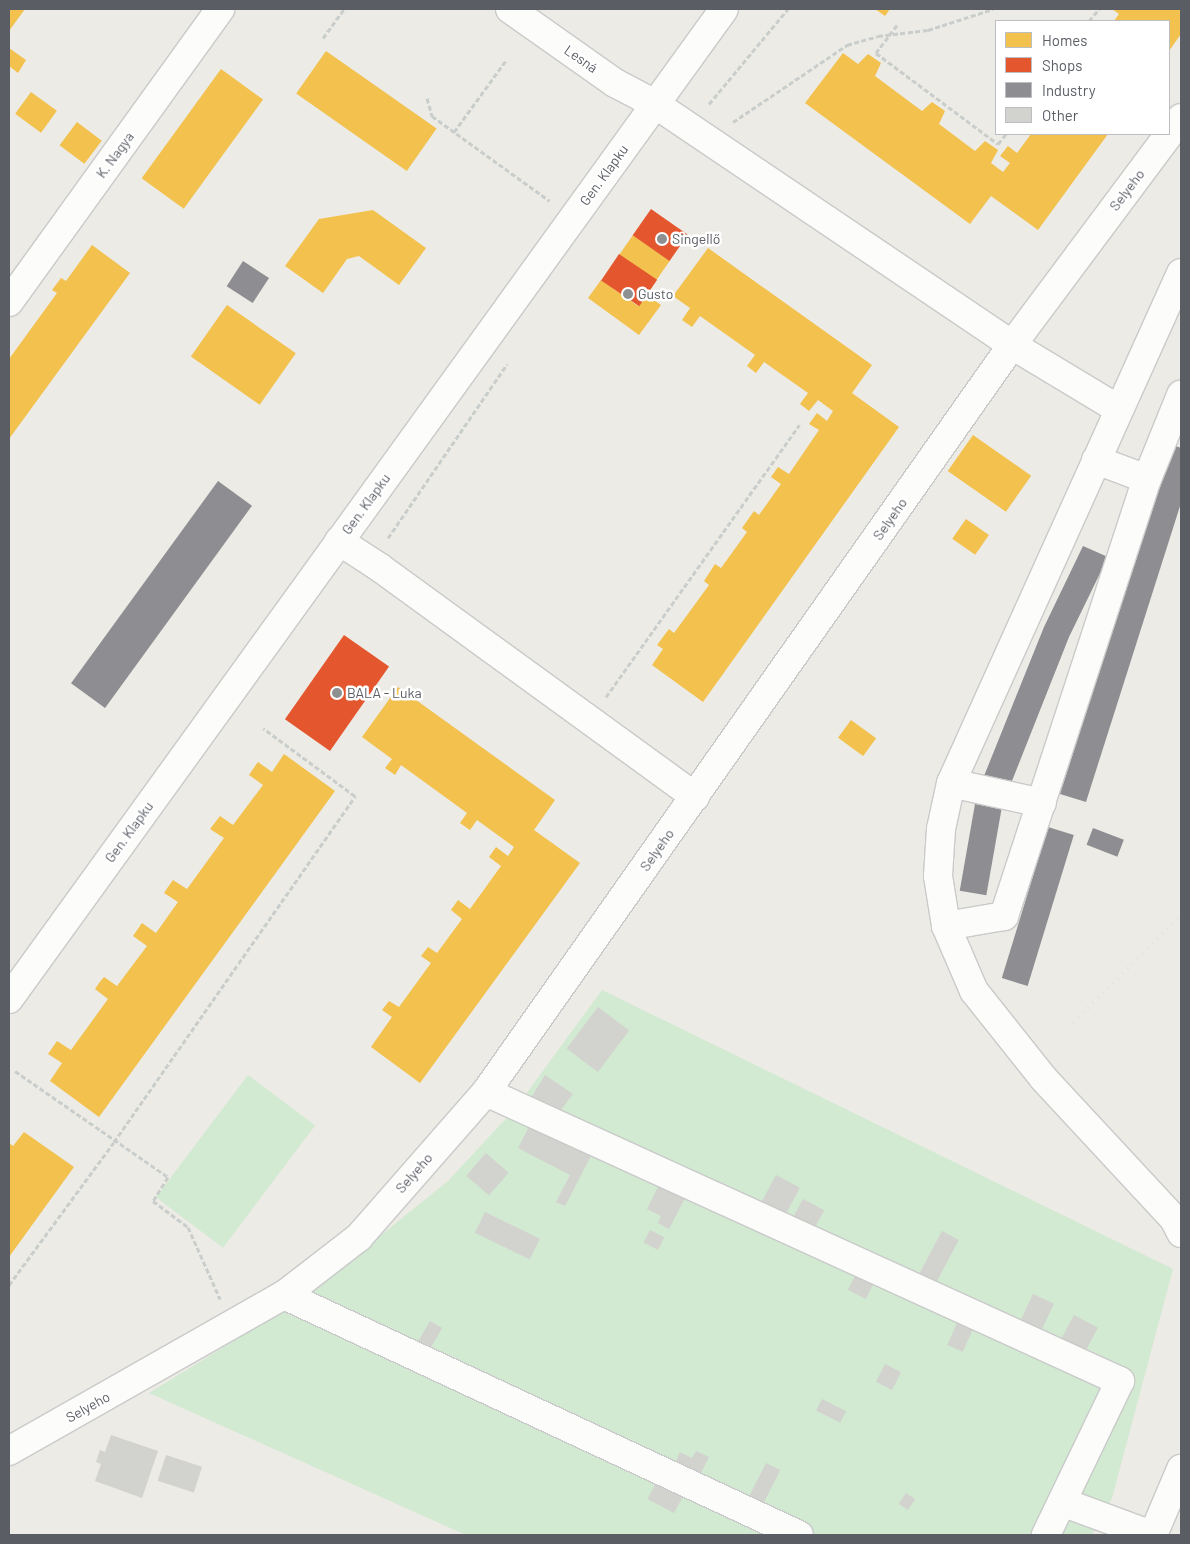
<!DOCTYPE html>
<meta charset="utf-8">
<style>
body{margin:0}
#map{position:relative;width:1190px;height:1544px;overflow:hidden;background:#ecebe5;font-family:Barlow,sans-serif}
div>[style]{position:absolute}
.green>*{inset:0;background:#d2e9d2;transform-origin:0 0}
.homes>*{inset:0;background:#f2c14e;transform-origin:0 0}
.shops>*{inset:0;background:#e4572e;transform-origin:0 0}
.industry>*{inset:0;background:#8d8d92;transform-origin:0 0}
.building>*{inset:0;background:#d2d2ce;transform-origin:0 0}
.path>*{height:3px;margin-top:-1.5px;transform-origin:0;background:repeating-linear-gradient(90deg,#c9cecc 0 5px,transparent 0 7.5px)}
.roads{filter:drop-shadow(1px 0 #c9cac9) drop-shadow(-1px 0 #c9cac9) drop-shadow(0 1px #c9cac9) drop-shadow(0 -1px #c9cac9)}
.minor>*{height:28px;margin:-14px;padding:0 14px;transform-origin:14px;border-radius:14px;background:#fcfcfb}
.rail>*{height:4px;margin-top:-2px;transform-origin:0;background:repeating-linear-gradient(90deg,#e4e3e2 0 1px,transparent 0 7px)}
.dots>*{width:14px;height:14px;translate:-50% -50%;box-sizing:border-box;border:2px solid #fff;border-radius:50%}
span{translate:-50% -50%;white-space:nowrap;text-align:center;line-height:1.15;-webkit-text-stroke:5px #fff;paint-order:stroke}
.street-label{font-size:14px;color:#5a5d64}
.poi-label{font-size:14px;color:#5a5d64}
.left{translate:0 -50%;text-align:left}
.frame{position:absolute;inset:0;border:10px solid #5a5d64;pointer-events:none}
.legend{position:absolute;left:995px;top:20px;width:175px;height:115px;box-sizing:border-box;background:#fff;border:1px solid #bdbec1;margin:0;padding:6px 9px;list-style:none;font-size:15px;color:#5a5d64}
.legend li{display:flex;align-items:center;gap:10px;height:25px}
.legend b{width:25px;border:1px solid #bdbec1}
</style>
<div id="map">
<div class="green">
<div style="clip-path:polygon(602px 990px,1173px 1269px,1112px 1498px,1092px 1535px,466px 1535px,149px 1393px,302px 1299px,448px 1181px,515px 1109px)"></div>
<div style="left:248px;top:1075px;width:84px;height:153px;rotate:37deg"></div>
</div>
<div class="homes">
<div style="clip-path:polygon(9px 9px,25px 9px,9px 31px)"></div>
<div style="clip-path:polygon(875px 9px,890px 9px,885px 16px)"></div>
<div style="clip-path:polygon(1112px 9px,1181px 9px,1181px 34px,1169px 51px,1169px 21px,1114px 21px,1119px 14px)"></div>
<div style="clip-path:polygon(9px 48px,26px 60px,18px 73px,9px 66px)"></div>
<div style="left:326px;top:51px;width:135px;height:52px;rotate:35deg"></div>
<div style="clip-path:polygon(843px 53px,858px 64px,868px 54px,881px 63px,875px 76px,922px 111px,932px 102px,945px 111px,939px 124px,975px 151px,985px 141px,998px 150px,991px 163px,1003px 172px,1010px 163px,1000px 156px,1008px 146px,1017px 153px,1031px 134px,1108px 134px,1038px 230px,991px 196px,970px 224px,805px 103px)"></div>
<div style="left:221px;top:69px;width:52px;height:135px;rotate:36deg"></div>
<div style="left:31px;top:92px;width:32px;height:27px;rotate:36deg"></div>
<div style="left:77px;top:122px;width:31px;height:29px;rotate:37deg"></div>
<div style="clip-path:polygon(373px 210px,426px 248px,399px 285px,359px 256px,347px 259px,323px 293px,285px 266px,319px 219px)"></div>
<div style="left:633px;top:235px;width:45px;height:24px;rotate:35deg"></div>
<div style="clip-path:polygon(92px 245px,130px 273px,9px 439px,9px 359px,57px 293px,52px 290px,61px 278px,66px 281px)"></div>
<div style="clip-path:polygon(708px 248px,872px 365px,852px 393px,899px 427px,703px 702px,652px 665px,663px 649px,657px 645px,669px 629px,674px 633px,709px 585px,704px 581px,715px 564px,721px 568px,747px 532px,742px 528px,754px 511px,759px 515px,781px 484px,771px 477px,778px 467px,789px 474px,819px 430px,809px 424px,817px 413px,827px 421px,833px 411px,818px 400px,809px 411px,800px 404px,808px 393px,764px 362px,756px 373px,747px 366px,755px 355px,700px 316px,692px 327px,682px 320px,690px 308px,673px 296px)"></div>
<div style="clip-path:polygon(601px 280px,638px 306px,647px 295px,661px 305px,639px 335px,588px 298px)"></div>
<div style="left:227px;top:305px;width:84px;height:63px;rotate:35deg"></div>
<div style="left:973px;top:435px;width:71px;height:44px;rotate:35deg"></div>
<div style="left:966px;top:519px;width:28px;height:24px;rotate:35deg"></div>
<div style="clip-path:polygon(398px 687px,555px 800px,534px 830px,580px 863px,420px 1083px,371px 1047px,392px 1017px,382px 1010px,389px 1001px,399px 1007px,431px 963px,421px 956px,428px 947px,437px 953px,462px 919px,451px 910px,458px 900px,470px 909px,501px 866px,489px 857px,496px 847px,508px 856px,514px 847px,477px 820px,470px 830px,460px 823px,467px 813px,401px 765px,395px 775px,385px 768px,392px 759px,362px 737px)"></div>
<div style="left:851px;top:720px;width:31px;height:22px;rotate:36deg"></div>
<div style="clip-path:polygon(284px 754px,335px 791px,99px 1117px,50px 1081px,62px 1063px,48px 1054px,57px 1041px,71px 1050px,108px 999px,95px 989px,99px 983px,104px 977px,117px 986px,147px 946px,133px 936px,142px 923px,156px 933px,178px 902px,164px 893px,168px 887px,173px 880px,187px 889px,224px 838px,210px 829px,220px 816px,233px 825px,263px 785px,249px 775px,253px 769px,258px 762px,272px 772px)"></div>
<div style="clip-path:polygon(24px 1132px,74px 1167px,9px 1257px,9px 1143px,13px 1146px)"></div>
</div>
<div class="shops">
<div style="left:651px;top:209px;width:45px;height:32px;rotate:35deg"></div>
<div style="left:619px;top:254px;width:46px;height:32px;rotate:34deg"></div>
<div style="left:344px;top:635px;width:55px;height:103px;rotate:35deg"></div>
</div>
<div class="industry">
<div style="left:243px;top:261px;width:31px;height:30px;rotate:33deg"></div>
<div style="clip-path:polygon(1171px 444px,1181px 448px,1181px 503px,1086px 802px,1060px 794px)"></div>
<div style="left:218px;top:481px;width:42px;height:250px;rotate:36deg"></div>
<div style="clip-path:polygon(1083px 546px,1108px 557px,1069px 637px,1010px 786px,984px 776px,1044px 627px)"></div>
<div style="left:975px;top:804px;width:27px;height:88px;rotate:10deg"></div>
<div style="left:1048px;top:827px;width:27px;height:158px;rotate:17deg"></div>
<div style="left:1093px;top:828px;width:33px;height:18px;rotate:21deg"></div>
</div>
<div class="building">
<div style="left:598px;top:1007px;width:39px;height:52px;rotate:37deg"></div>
<div style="clip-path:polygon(545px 1075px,573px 1094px,557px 1115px,529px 1101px)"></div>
<div style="clip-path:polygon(531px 1123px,592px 1154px,565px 1206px,556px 1202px,570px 1175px,518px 1148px)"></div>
<div style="left:486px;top:1153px;width:30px;height:30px;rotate:41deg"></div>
<div style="left:776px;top:1175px;width:27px;height:33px;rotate:28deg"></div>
<div style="clip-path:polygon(659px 1185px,685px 1198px,669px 1229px,658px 1223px,661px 1216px,647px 1209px)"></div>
<div style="left:803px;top:1199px;width:24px;height:24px;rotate:28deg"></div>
<div style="left:485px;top:1212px;width:61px;height:23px;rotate:26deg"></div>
<div style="left:650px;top:1230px;width:16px;height:14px;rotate:27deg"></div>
<div style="left:942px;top:1231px;width:19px;height:51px;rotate:28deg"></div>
<div style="left:857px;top:1272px;width:20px;height:20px;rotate:27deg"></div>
<div style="left:1033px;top:1294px;width:23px;height:33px;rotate:25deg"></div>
<div style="left:1074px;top:1315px;width:27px;height:27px;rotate:28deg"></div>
<div style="left:430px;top:1321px;width:14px;height:29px;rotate:30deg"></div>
<div style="left:957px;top:1323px;width:17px;height:24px;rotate:24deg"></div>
<div style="left:885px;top:1364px;width:18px;height:20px;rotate:27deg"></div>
<div style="left:822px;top:1399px;width:27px;height:13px;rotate:27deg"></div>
<div style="clip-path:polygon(111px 1435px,158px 1451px,142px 1498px,95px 1481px,101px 1464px,96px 1462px,100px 1450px,105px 1452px)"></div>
<div style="clip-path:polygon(696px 1451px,709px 1457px,699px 1477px,674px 1465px,680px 1452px,692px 1458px)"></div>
<div style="left:166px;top:1455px;width:38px;height:27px;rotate:18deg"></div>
<div style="left:766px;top:1463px;width:16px;height:42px;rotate:27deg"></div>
<div style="left:656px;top:1483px;width:30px;height:18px;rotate:28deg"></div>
<div style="left:906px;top:1493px;width:11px;height:13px;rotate:34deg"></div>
</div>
<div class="path">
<div style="left:1089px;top:21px;width:16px;rotate:-50deg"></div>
<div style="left:897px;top:25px;width:35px;rotate:127deg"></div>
<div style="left:876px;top:53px;width:152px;rotate:36.7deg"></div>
<div style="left:998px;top:144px;width:13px;rotate:-51deg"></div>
<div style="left:323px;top:38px;width:36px;rotate:-54deg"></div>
<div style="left:427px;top:98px;width:19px;rotate:74deg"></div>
<div style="left:432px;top:116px;width:145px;rotate:35.8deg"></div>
<div style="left:709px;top:104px;width:124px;rotate:-50.3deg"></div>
<div style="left:733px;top:122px;width:138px;rotate:-34deg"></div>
<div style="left:847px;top:45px;width:32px;rotate:-16deg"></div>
<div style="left:878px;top:36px;width:50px;rotate:-6.8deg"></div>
<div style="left:928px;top:30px;width:68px;rotate:-17.9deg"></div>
<div style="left:454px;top:132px;width:90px;rotate:-54deg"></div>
<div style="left:388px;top:538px;width:211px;rotate:-55.6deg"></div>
<div style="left:606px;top:697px;width:334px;rotate:-54.6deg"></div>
<div style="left:15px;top:1071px;width:186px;rotate:34.7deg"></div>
<div style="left:168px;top:1177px;width:28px;rotate:122deg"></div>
<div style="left:153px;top:1201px;width:44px;rotate:36.6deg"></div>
<div style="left:188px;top:1227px;width:79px;rotate:66deg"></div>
<div style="left:9px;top:1285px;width:177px;rotate:-53.7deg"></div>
<div style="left:114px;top:1142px;width:422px;rotate:-55.1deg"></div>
<div style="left:355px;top:796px;width:114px;rotate:-143.5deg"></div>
</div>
<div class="roads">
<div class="minor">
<div style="left:510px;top:9px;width:128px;rotate:35.2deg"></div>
<div style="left:615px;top:83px;width:45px;rotate:27.7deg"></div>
<div style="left:655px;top:104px;width:431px;rotate:34deg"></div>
<div style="left:1012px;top:345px;width:124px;rotate:31.1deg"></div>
<div style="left:1181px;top:273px;width:559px;rotate:114.27deg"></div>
<div style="left:951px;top:783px;width:47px;rotate:102.3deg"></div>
<div style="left:941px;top:829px;width:47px;rotate:93.7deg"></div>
<div style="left:938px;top:876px;width:51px;rotate:80.9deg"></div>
<div style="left:946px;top:926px;width:71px;rotate:66.7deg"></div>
<div style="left:974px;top:991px;width:112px;rotate:51.5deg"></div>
<div style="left:1044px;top:1079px;width:191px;rotate:47.1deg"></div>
<div style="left:1174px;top:1219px;width:16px;rotate:63deg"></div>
<div style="left:9px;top:302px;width:361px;rotate:-54.2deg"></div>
<div style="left:1096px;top:460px;width:54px;rotate:20.4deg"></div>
<div style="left:339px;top:541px;width:48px;rotate:33deg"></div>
<div style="left:379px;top:567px;width:391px;rotate:36deg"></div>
<div style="left:951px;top:783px;width:93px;rotate:12.4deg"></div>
<div style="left:946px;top:926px;width:59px;rotate:-9.8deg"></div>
<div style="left:1004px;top:916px;width:460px;rotate:-71.9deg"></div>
<div style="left:1147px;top:479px;width:91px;rotate:-68deg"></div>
<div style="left:9px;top:999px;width:1221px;rotate:-54.16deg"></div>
<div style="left:486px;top:1092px;width:697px;rotate:24.51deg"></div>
<div style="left:1120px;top:1381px;width:171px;rotate:115.7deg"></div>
<div style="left:284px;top:1295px;width:568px;rotate:24.99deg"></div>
<div style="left:9px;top:1451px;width:316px;rotate:-29.6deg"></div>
<div style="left:284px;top:1295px;width:95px;rotate:-37.7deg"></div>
<div style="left:359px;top:1237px;width:193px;rotate:-48.8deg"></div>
<div style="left:486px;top:1092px;width:914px;rotate:-54.85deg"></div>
<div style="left:1012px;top:345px;width:283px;rotate:-53.3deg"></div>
<div style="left:1062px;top:1502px;width:95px;rotate:20.3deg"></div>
<div style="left:1153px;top:1535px;width:72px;rotate:-67deg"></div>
</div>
</div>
<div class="rail">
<div style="left:1073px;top:1023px;width:153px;rotate:-45deg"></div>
</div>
<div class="dots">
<div style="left:662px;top:239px;background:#8d8f91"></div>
<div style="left:628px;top:294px;background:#8d8f91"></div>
<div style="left:337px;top:693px;background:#8d8f91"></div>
</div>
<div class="street-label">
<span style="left:581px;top:59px;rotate:35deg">Lesná</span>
<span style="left:115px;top:155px;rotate:-54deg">K. Nagya</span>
<span style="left:604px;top:175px;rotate:-54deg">Gen. Klapku</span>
<span style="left:1127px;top:190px;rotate:-53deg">Selyeho</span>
<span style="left:366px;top:504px;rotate:-54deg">Gen. Klapku</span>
<span style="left:890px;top:519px;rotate:-55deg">Selyeho</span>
<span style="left:129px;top:832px;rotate:-54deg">Gen. Klapku</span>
<span style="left:657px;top:850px;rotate:-55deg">Selyeho</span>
<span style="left:414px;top:1173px;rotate:-49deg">Selyeho</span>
<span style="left:88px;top:1407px;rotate:-29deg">Selyeho</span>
</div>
<div class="poi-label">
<span class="left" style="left:672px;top:239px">Singellő</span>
<span class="left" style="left:638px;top:294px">Gusto</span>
<span class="left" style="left:347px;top:693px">BALA - Luka</span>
</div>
<div class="frame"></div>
<ul class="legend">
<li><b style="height:14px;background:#f2c14e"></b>Homes</li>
<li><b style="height:14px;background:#e4572e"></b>Shops</li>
<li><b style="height:14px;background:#8d8d92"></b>Industry</li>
<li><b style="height:14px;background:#d2d2ce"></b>Other</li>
</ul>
</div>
